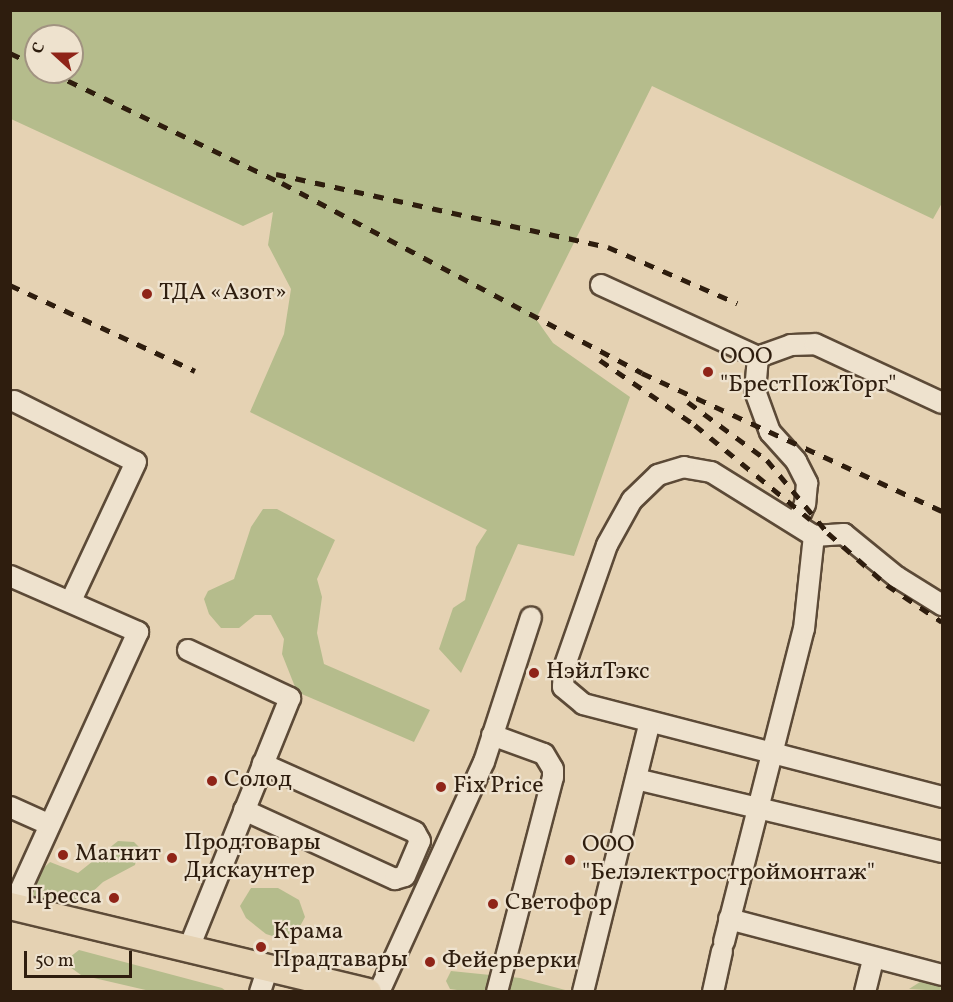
<!DOCTYPE html>
<meta charset="utf-8">
<style>
body{margin:0}
#map{position:relative;width:953px;height:1002px;overflow:hidden;background:#e5d2b3;font-family:Vollkorn,serif}
div>[style]{position:absolute}
.green>*{inset:0;background:#b5bc8c}
.roads{filter:drop-shadow(2px 0 #5c4a37) drop-shadow(-2px 0 #5c4a37) drop-shadow(0 2px #5c4a37) drop-shadow(0 -2px #5c4a37)}
.minor>*{height:20px;margin:-10px;padding:0 10px;transform-origin:10px;border-radius:10px;background:#eee2ce}
.major>*{height:26px;margin:-13px;padding:0 13px;transform-origin:13px;border-radius:13px;background:#e5d2b3}
.rail>*{height:4.5px;margin-top:-2.25px;transform-origin:0;background:repeating-linear-gradient(90deg,#2e1d0e 0 10px,transparent 0 20px)}
.dots>*{width:16px;height:16px;translate:-50% -50%;box-sizing:border-box;border:3px solid #eee2ce;border-radius:50%}
span{translate:-50% -50%;white-space:nowrap;text-align:center;line-height:1.15;-webkit-text-stroke:4.5px #eee2ce;paint-order:stroke}
.poi-label{font-size:24px;color:#2e1d0e}
.left{translate:0 -50%;text-align:left}
.right{translate:-100% -50%;text-align:right}
.frame{position:absolute;inset:0;border:12px solid #2e1d0e;pointer-events:none}
.north{position:absolute;left:24px;top:24px;width:60px;height:60px;box-sizing:border-box;background:#eee2ce;border:2px solid #a19381;border-radius:50%;rotate:291deg;font-size:16px;font-weight:700;line-height:24px;text-align:center;color:#2e1d0e}
.north::after{content:'';display:block;margin:auto;width:21px;height:27px;background:#8f2418;clip-path:polygon(50% 0,100% 100%,50% 72%,0 100%)}
.scale{position:absolute;left:24px;top:951px;width:108px;height:27px;box-sizing:border-box;border:3px solid #2e1d0e;border-top:0;padding-left:8px;font-size:18px;line-height:21px;white-space:nowrap;color:#2e1d0e;-webkit-text-stroke:4px #eee2ce;paint-order:stroke}
</style>
<div id="map">
<div class="green">
<div style="clip-path:polygon(evenodd,10px 11px,942px 11px,942px 203px,933px 219px,652px 86px,536px 319px,553px 343px,630px 397px,574px 556px,518px 544px,461px 673px,439px 649px,453px 608px,465px 600px,476px 547px,487px 530px,250px 412px,284px 334px,291px 289px,268px 245px,273px 212px,243px 226px,11px 119px,10px 11px,36px 36px,72px 36px,72px 72px,36px 72px,36px 36px)"></div>
<div style="clip-path:polygon(263px 509px,277px 509px,335px 540px,317px 579px,322px 597px,317px 633px,324px 664px,430px 710px,414px 742px,297px 692px,282px 654px,284px 639px,271px 615px,255px 615px,239px 628px,221px 628px,209px 614px,204px 599px,208px 591px,234px 579px,251px 527px)"></div>
<div style="clip-path:polygon(118px 841px,134px 842px,139px 847px,135px 865px,103px 882px,87px 897px,62px 906px,11px 896px,10px 879px,28px 883px,50px 862px,78px 873px)"></div>
<div style="clip-path:polygon(251px 888px,278px 888px,299px 900px,305px 917px,298px 930px,282px 939px,266px 934px,246px 918px,240px 906px)"></div>
<div style="clip-path:polygon(79px 950px,222px 988px,226px 991px,150px 991px,81px 975px,70px 967px,70px 957px)"></div>
<div style="clip-path:polygon(451px 971px,520px 978px,569px 991px,464px 991px,450px 989px,446px 981px)"></div>
<div style="clip-path:polygon(920px 982px,942px 985px,942px 991px,909px 989px)"></div>
</div>
<div class="roads">
<div class="minor">
<div style="left:601px;top:285px;width:173px;rotate:24.6deg"></div>
<div style="left:758px;top:357px;width:34px;rotate:95deg"></div>
<div style="left:755px;top:391px;width:44px;rotate:69.9deg"></div>
<div style="left:770px;top:432px;width:39px;rotate:48deg"></div>
<div style="left:796px;top:461px;width:25px;rotate:63deg"></div>
<div style="left:807px;top:483px;width:21px;rotate:95deg"></div>
<div style="left:805px;top:504px;width:22px;rotate:114deg"></div>
<div style="left:758px;top:357px;width:35px;rotate:-20deg"></div>
<div style="left:791px;top:345px;width:24px;rotate:-2deg"></div>
<div style="left:815px;top:344px;width:140px;rotate:24.9deg"></div>
<div style="left:14px;top:401px;width:136px;rotate:26.6deg"></div>
<div style="left:136px;top:462px;width:153px;rotate:115.1deg"></div>
<div style="left:814px;top:536px;width:121px;rotate:-148.1deg"></div>
<div style="left:711px;top:472px;width:27px;rotate:-170deg"></div>
<div style="left:684px;top:467px;width:27px;rotate:163deg"></div>
<div style="left:658px;top:475px;width:36px;rotate:136deg"></div>
<div style="left:632px;top:500px;width:51px;rotate:119.1deg"></div>
<div style="left:607px;top:545px;width:130px;rotate:109.3deg"></div>
<div style="left:564px;top:668px;width:19px;rotate:93deg"></div>
<div style="left:563px;top:687px;width:26px;rotate:40deg"></div>
<div style="left:583px;top:704px;width:371px;rotate:14.5deg"></div>
<div style="left:10px;top:576px;width:140px;rotate:23.6deg"></div>
<div style="left:138px;top:632px;width:301px;rotate:114.5deg"></div>
<div style="left:188px;top:650px;width:113px;rotate:25.2deg"></div>
<div style="left:290px;top:698px;width:270px;rotate:112deg"></div>
<div style="left:492px;top:735px;width:55px;rotate:20.1deg"></div>
<div style="left:544px;top:754px;width:17px;rotate:59deg"></div>
<div style="left:553px;top:769px;width:8px;rotate:90deg"></div>
<div style="left:553px;top:777px;width:222px;rotate:104.6deg"></div>
<div style="left:636px;top:779px;width:315px;rotate:13.4deg"></div>
<div style="left:10px;top:807px;width:42px;rotate:24.1deg"></div>
<div style="left:244px;top:810px;width:166px;rotate:24.6deg"></div>
<div style="left:395px;top:879px;width:10px;rotate:-17deg"></div>
<div style="left:405px;top:876px;width:38px;rotate:-67deg"></div>
<div style="left:420px;top:841px;width:10px;rotate:-119deg"></div>
<div style="left:415px;top:832px;width:167px;rotate:-155.9deg"></div>
<div style="left:729px;top:919px;width:220px;rotate:14.7deg"></div>
<div style="left:724px;top:942px;width:323px;rotate:-75.7deg"></div>
<div style="left:804px;top:629px;width:94px;rotate:-83.9deg"></div>
<div style="left:814px;top:536px;width:30px;rotate:-4deg"></div>
<div style="left:844px;top:534px;width:68px;rotate:39.1deg"></div>
<div style="left:897px;top:577px;width:53px;rotate:31.9deg"></div>
<div style="left:260px;top:992px;width:26px;rotate:-72deg"></div>
<div style="left:379px;top:992px;width:253px;rotate:-65.5deg"></div>
<div style="left:484px;top:762px;width:152px;rotate:-72deg"></div>
<div style="left:583px;top:992px;width:278px;rotate:-76.1deg"></div>
<div style="left:713px;top:992px;width:42px;rotate:-77.6deg"></div>
<div style="left:865px;top:992px;width:34px;rotate:-76deg"></div>
</div>
<div class="major">
<div style="left:10px;top:906px;width:368px;rotate:13.5deg"></div>
</div>
</div>
<div class="rail">
<div style="left:10px;top:53px;width:29px;rotate:25deg"></div>
<div style="left:50px;top:72px;width:257px;rotate:25.6deg"></div>
<div style="left:282px;top:183px;width:407px;rotate:27.8deg"></div>
<div style="left:642px;top:373px;width:330px;rotate:24.7deg"></div>
<div style="left:276px;top:174px;width:340px;rotate:12.4deg"></div>
<div style="left:608px;top:247px;width:141px;rotate:23.5deg"></div>
<div style="left:10px;top:285px;width:204px;rotate:24.9deg"></div>
<div style="left:600px;top:360px;width:115px;rotate:34.4deg"></div>
<div style="left:695px;top:425px;width:149px;rotate:39.3deg"></div>
<div style="left:688px;top:402px;width:98px;rotate:36.3deg"></div>
<div style="left:767px;top:460px;width:95px;rotate:50.1deg"></div>
<div style="left:828px;top:533px;width:79px;rotate:41.4deg"></div>
<div style="left:887px;top:585px;width:66px;rotate:33.9deg"></div>
</div>
<div class="dots">
<div style="left:147px;top:294px;background:#8f2418"></div>
<div style="left:708px;top:372px;background:#8f2418"></div>
<div style="left:534px;top:673px;background:#8f2418"></div>
<div style="left:212px;top:781px;background:#8f2418"></div>
<div style="left:441px;top:787px;background:#8f2418"></div>
<div style="left:63px;top:855px;background:#8f2418"></div>
<div style="left:172px;top:858px;background:#8f2418"></div>
<div style="left:570px;top:860px;background:#8f2418"></div>
<div style="left:114px;top:898px;background:#8f2418"></div>
<div style="left:493px;top:904px;background:#8f2418"></div>
<div style="left:261px;top:947px;background:#8f2418"></div>
<div style="left:430px;top:962px;background:#8f2418"></div>
</div>
<div class="poi-label">
<span class="left" style="left:159px;top:294px">ТДА «Азот»</span>
<span class="left" style="left:720px;top:372px">ООО<br>"БрестПожТорг"</span>
<span class="left" style="left:546px;top:673px">НэйлТэкс</span>
<span class="left" style="left:224px;top:781px">Солод</span>
<span class="left" style="left:453px;top:787px">Fix Price</span>
<span class="left" style="left:184px;top:858px">Продтовары<br>Дискаунтер</span>
<span class="left" style="left:582px;top:860px">ООО<br>"Белэлектростроймонтаж"</span>
<span class="left" style="left:75px;top:855px">Магнит</span>
<span class="right" style="left:102px;top:898px">Пресса</span>
<span class="left" style="left:505px;top:904px">Светофор</span>
<span class="left" style="left:273px;top:947px">Крама<br>Прадтавары</span>
<span class="left" style="left:442px;top:962px">Фейерверки</span>
</div>
<div class="frame"></div>
<div class="north">С</div>
<div class="scale">50 m</div>
</div>
